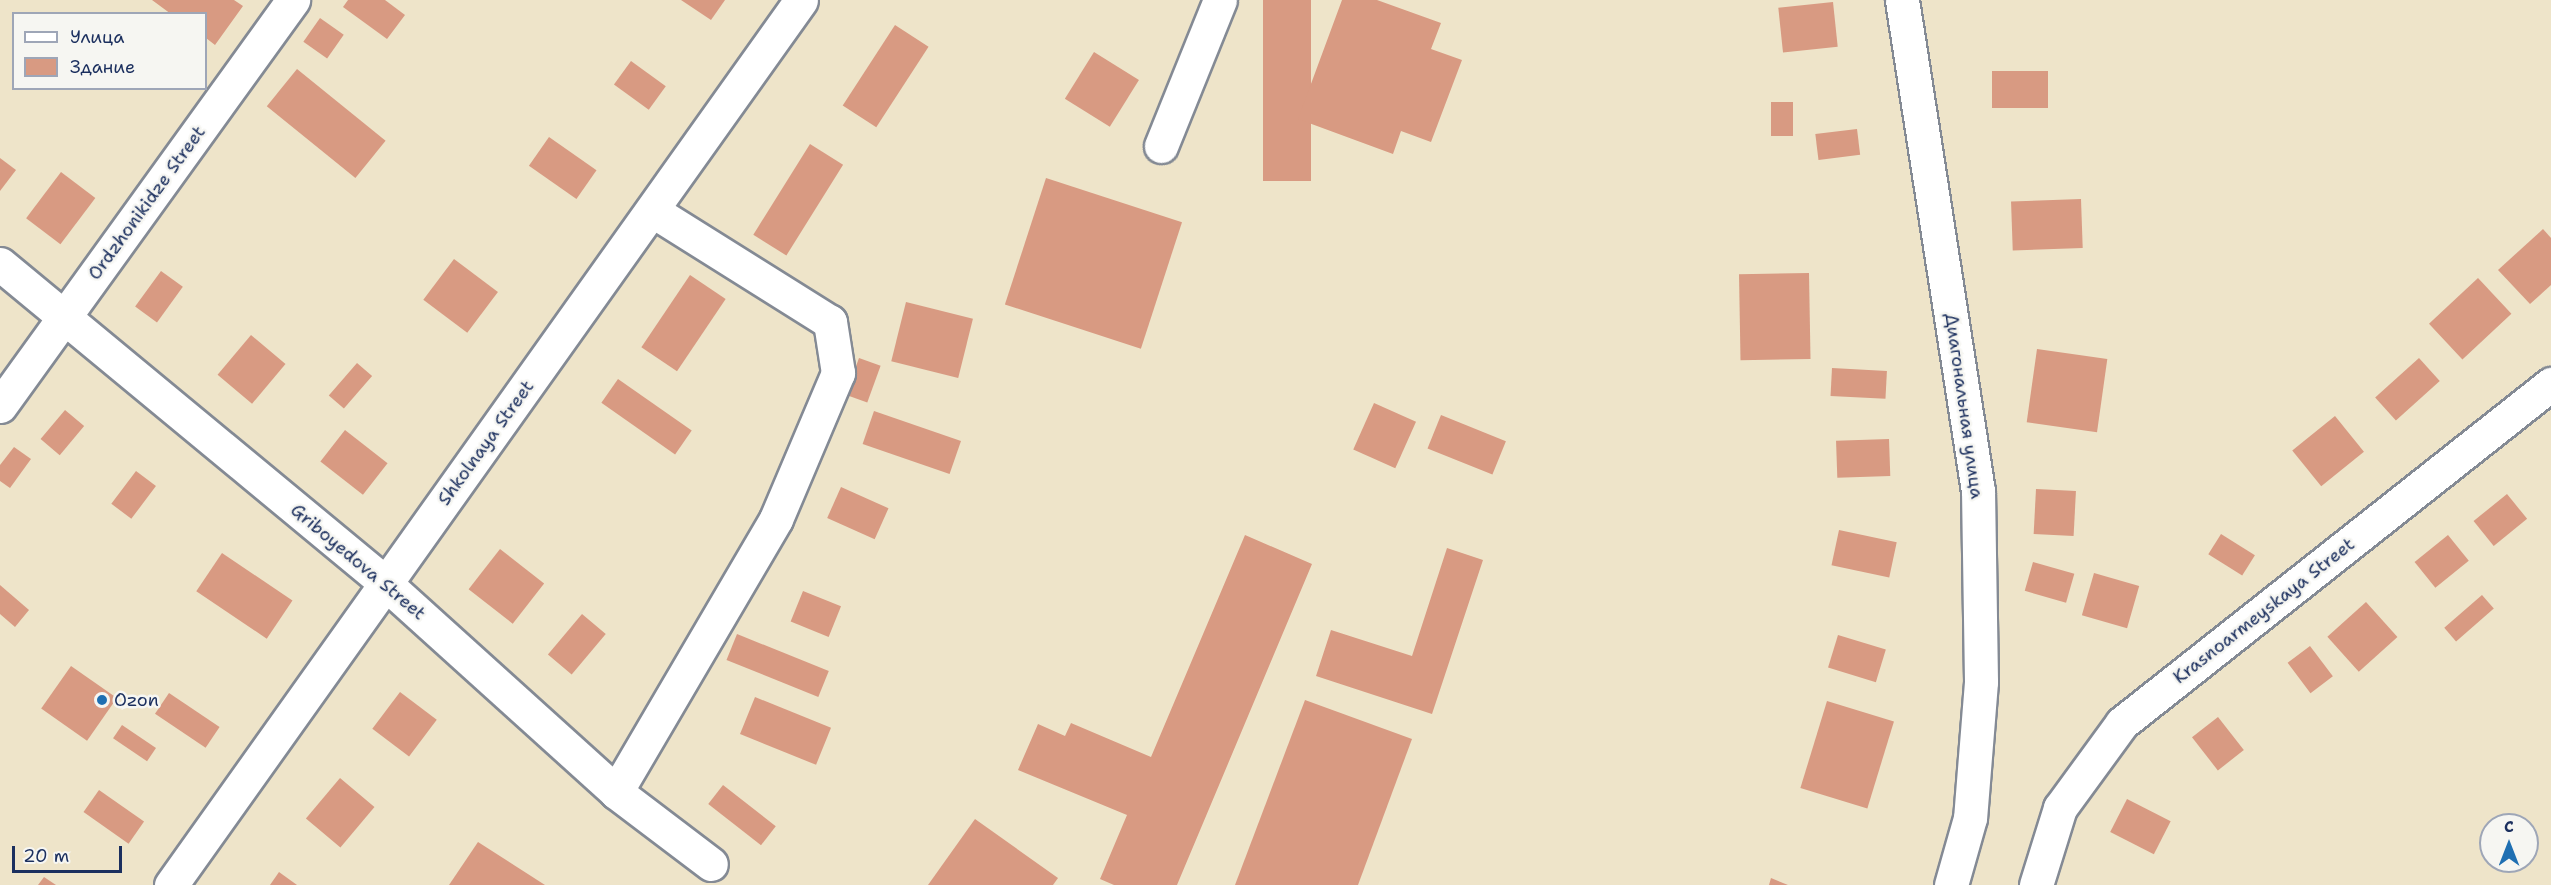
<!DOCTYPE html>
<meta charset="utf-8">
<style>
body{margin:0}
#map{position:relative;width:2551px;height:885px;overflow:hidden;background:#eee4c9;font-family:"Shantell Sans",sans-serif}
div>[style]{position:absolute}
.building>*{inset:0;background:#d89a82;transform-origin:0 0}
.roads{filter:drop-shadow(2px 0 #848a94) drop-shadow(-2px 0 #848a94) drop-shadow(0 2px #848a94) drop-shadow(0 -2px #848a94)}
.minor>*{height:33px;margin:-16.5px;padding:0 16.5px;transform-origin:16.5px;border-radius:16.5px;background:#fff}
.dots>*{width:16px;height:16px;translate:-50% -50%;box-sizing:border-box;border:3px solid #f6f6f2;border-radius:50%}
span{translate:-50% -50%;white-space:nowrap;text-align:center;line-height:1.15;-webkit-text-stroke:5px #f6f6f2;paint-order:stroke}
.street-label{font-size:18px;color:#1b2f5e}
.poi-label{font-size:18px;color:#1b2f5e}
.left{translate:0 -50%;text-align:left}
.legend{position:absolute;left:12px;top:12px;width:195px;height:78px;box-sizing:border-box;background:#f6f6f2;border:2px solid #9ea6b7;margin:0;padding:8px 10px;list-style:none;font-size:18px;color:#1b2f5e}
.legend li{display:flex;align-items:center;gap:12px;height:30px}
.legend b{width:30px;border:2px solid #9ea6b7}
.north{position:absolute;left:2479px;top:813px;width:60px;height:60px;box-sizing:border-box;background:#f6f6f2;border:2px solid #9ea6b7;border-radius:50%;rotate:0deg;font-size:16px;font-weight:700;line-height:24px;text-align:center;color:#1b2f5e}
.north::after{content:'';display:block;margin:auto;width:21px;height:27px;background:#1f6fb2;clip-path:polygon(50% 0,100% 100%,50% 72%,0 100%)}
.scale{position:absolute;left:12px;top:846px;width:110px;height:27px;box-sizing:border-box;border:3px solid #1b2f5e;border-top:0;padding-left:8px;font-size:18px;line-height:21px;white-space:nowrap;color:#1b2f5e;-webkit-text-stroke:4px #f6f6f2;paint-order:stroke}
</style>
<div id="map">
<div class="building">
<div style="clip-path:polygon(152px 0,234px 0,243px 6px,215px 45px,206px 38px,206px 14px,171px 14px)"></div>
<div style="clip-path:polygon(348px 0,385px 0,405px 15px,387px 39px,343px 7px)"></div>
<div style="clip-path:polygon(681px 0,725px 0,711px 20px)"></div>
<div style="left:1263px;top:0;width:48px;height:181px"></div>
<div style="clip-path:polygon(1342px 0,1377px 0,1441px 23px,1431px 49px,1462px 60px,1431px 142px,1401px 131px,1393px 154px,1298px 119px)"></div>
<div style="left:1833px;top:2px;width:45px;height:55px;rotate:84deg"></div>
<div style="left:320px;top:18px;width:29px;height:29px;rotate:35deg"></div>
<div style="left:895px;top:25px;width:40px;height:96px;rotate:33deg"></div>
<div style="left:1094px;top:52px;width:53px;height:55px;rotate:32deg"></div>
<div style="left:631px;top:61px;width:43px;height:29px;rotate:36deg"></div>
<div style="left:297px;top:69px;width:114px;height:48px;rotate:39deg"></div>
<div style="left:2048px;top:71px;width:37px;height:56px;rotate:90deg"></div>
<div style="left:1793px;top:102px;width:34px;height:22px;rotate:90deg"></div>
<div style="left:1857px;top:129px;width:26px;height:42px;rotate:83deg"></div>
<div style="left:549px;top:137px;width:58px;height:35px;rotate:35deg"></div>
<div style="left:810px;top:144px;width:39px;height:107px;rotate:32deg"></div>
<div style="clip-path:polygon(0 158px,16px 170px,0 191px)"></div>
<div style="left:61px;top:172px;width:43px;height:58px;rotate:37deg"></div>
<div style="left:1046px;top:178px;width:143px;height:133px;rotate:18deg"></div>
<div style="left:2081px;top:199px;width:49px;height:70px;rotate:88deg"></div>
<div style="clip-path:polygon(2543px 229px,2551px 238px,2551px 285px,2530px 304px,2498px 270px)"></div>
<div style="left:454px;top:259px;width:55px;height:51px;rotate:37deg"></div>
<div style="left:161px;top:271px;width:27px;height:44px;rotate:36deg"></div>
<div style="left:1809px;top:273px;width:86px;height:70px;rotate:89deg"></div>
<div style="left:690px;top:275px;width:43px;height:87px;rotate:34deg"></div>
<div style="left:2478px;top:278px;width:49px;height:67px;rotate:47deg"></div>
<div style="left:906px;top:302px;width:69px;height:61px;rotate:14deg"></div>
<div style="left:251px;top:335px;width:45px;height:52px;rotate:40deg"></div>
<div style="left:2037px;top:349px;width:71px;height:74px;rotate:8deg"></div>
<div style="left:859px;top:358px;width:23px;height:39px;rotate:20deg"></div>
<div style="left:2419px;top:358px;width:31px;height:59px;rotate:48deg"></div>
<div style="left:357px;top:363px;width:20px;height:43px;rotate:41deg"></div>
<div style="left:1832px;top:368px;width:55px;height:28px;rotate:3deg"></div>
<div style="left:618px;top:379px;width:90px;height:29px;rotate:35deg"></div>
<div style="left:1374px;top:403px;width:46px;height:51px;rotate:24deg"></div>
<div style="left:65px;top:410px;width:25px;height:38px;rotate:40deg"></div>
<div style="left:874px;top:411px;width:92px;height:35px;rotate:19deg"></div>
<div style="left:1441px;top:415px;width:70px;height:36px;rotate:22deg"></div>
<div style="left:2335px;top:416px;width:46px;height:55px;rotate:51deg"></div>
<div style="left:345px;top:430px;width:54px;height:40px;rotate:38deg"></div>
<div style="left:1889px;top:439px;width:37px;height:53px;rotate:88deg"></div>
<div style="clip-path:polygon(14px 447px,31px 459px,10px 488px,0 481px,0 465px)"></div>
<div style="left:136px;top:471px;width:25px;height:41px;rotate:37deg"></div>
<div style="left:841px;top:487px;width:52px;height:34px;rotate:24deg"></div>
<div style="left:2036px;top:489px;width:40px;height:45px;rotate:3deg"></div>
<div style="left:2507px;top:494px;width:32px;height:43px;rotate:51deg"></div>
<div style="left:1839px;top:530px;width:59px;height:36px;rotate:12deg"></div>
<div style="left:2221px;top:534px;width:40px;height:24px;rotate:32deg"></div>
<div style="clip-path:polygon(1245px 535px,1312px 564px,1177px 885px,1114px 885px,1100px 879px,1127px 815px,1018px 770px,1038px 724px,1065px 736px,1071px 723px,1151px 757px)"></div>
<div style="left:2448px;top:535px;width:33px;height:43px;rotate:51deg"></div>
<div style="clip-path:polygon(1447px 548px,1483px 560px,1432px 714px,1316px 676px,1331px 630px,1412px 656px)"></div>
<div style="left:500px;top:549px;width:56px;height:51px;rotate:38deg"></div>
<div style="left:222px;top:553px;width:85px;height:46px;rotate:34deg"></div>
<div style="left:2033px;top:562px;width:43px;height:30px;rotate:16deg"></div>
<div style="left:2094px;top:573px;width:47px;height:44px;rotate:16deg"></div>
<div style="clip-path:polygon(0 585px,29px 610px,15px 627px,0 614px)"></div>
<div style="left:803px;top:591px;width:41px;height:33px;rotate:22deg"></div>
<div style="left:2482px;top:595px;width:18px;height:50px;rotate:49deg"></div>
<div style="left:2366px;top:602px;width:47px;height:52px;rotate:48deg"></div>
<div style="left:582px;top:614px;width:31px;height:53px;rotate:40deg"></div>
<div style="left:737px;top:634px;width:99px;height:28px;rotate:22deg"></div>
<div style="left:1838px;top:635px;width:50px;height:34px;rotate:17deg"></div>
<div style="left:2310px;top:646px;width:38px;height:28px;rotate:53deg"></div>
<div style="left:71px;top:666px;width:56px;height:52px;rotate:35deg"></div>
<div style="left:400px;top:692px;width:46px;height:46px;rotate:37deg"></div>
<div style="left:169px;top:693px;width:61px;height:25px;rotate:34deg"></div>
<div style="left:755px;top:697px;width:82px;height:40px;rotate:22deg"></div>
<div style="clip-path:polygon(1305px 700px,1412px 739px,1358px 885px,1235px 885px)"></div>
<div style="left:1827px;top:701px;width:70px;height:91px;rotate:17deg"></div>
<div style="left:2218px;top:717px;width:42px;height:33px;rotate:52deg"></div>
<div style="left:122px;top:725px;width:41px;height:16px;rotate:34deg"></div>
<div style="left:340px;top:778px;width:45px;height:53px;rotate:40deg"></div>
<div style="left:723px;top:785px;width:67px;height:24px;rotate:38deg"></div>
<div style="left:99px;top:790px;width:55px;height:27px;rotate:35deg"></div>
<div style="left:2127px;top:799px;width:49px;height:37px;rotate:27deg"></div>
<div style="clip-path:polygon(975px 819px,1058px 878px,1053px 885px,928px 885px)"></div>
<div style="clip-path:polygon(478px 842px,545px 885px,449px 885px)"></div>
<div style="clip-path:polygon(279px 872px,297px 885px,270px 885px)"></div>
<div style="clip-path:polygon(44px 877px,56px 885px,38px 885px)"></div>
<div style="clip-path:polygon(1771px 878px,1788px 885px,1769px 885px)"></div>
</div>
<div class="roads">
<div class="minor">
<div style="left:1902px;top:0;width:496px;rotate:81.2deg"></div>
<div style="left:1978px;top:490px;width:192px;rotate:89.1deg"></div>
<div style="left:1981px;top:682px;width:136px;rotate:94.6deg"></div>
<div style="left:1970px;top:818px;width:70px;rotate:105.8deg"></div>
<div style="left:1161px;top:146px;width:157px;rotate:-68deg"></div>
<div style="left:0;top:264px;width:500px;rotate:39.6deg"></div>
<div style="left:385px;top:583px;width:312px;rotate:42.1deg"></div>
<div style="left:616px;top:792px;width:119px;rotate:37.2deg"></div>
<div style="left:0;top:406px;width:501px;rotate:-54.18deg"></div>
<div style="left:616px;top:792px;width:316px;rotate:-59.6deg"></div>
<div style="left:776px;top:519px;width:159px;rotate:-67deg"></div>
<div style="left:838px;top:373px;width:52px;rotate:-98.9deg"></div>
<div style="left:830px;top:322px;width:209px;rotate:-147.9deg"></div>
<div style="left:171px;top:885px;width:1086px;rotate:-54.55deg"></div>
<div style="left:2036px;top:885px;width:81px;rotate:-72.7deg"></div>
<div style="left:2060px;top:808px;width:105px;rotate:-53.9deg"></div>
<div style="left:2122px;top:723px;width:547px;rotate:-38.32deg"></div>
</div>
</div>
<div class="dots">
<div style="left:102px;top:700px;background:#1f6fb2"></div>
</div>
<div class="street-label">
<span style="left:147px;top:203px;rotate:-54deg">Ordzhonikidze Street</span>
<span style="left:1964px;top:406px;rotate:82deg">Диагональная улица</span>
<span style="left:486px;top:443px;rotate:-54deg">Shkolnaya Street</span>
<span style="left:358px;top:562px;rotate:40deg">Griboyedova Street</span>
<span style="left:2264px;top:611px;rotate:-38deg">Krasnoarmeyskaya Street</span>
</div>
<div class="poi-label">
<span class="left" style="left:114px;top:700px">Ozon</span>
</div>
<ul class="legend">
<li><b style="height:8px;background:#fff"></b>Улица</li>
<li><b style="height:16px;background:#d89a82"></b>Здание</li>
</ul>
<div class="north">С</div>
<div class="scale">20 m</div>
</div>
